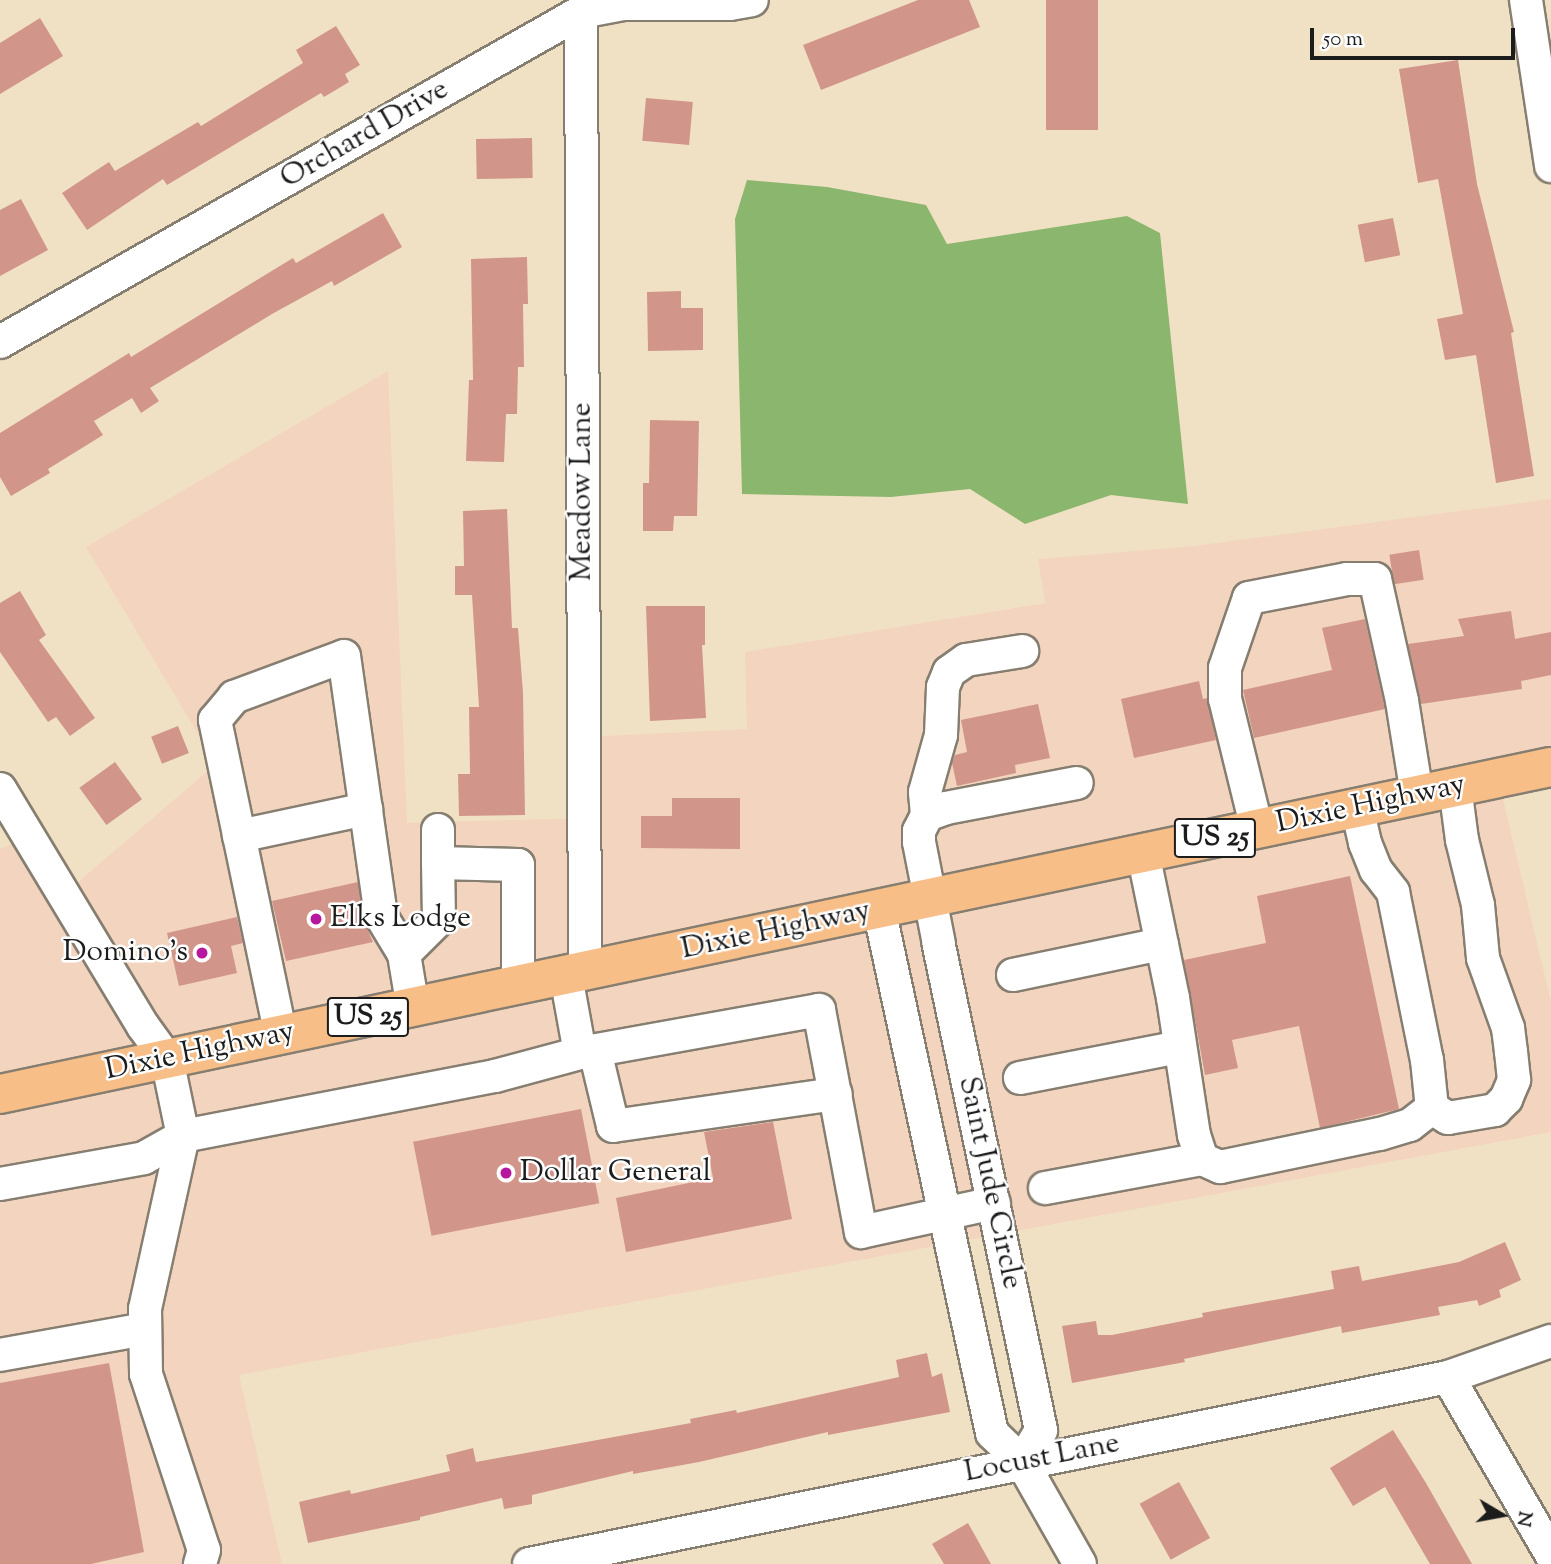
<!DOCTYPE html>
<style>
body{margin:0}
#map{position:relative;width:1551px;height:1564px;overflow:hidden;background:#f1e1c4;font-family:"Sorts Mill Goudy",serif}
div>[style]{position:absolute}
.built>*{inset:0;background:#f3d4be}
.forest>*{inset:0;background:#8bb66e}
.building>*{inset:0;background:#d1958a;transform-origin:0 0}
.roads{filter:drop-shadow(2px 0 #867e70) drop-shadow(-2px 0 #867e70) drop-shadow(0 2px #867e70) drop-shadow(0 -2px #867e70)}
.minor>*{height:32px;margin:-16px;padding:0 16px;transform-origin:16px;border-radius:16px;background:#fff}
.major>*{height:38px;margin:-19px;padding:0 19px;transform-origin:19px;border-radius:19px;background:#f7be88}
.dots>*{width:19px;height:19px;translate:-50% -50%;box-sizing:border-box;border:4px solid #fff;border-radius:50%}
span{translate:-50% -50%;white-space:nowrap;text-align:center;line-height:1.15;-webkit-text-stroke:5px #fff;paint-order:stroke}
.shield-label span{padding:2px 5px;background:#fff;border:2px solid;border-radius:5px;-webkit-text-stroke-width:0}
.shield-label{font-size:28px;color:#1c1c1c;font-weight:700}
.street-label{font-size:30px;color:#1c1c1c}
.poi-label{font-size:30px;color:#1c1c1c}
.left{translate:0 -50%;text-align:left}
.right{translate:-100% -50%;text-align:right}
.north{position:absolute;left:1467px;top:1480px;width:70px;height:70px;-webkit-text-stroke:5px #fff;paint-order:stroke;rotate:100deg;font-size:19px;font-weight:700;line-height:28px;text-align:center;color:#1c1c1c}
.north::after{content:'';display:block;margin:auto;width:24px;height:32px;background:#1c1c1c;clip-path:polygon(50% 0,100% 100%,50% 72%,0 100%)}
.scale{position:absolute;left:1310px;top:28px;width:205px;height:32px;box-sizing:border-box;border:4px solid #1c1c1c;border-top:0;padding-left:9px;font-size:21px;line-height:24px;white-space:nowrap;color:#1c1c1c;-webkit-text-stroke:5px #fff;paint-order:stroke}
</style>
<div id="map">
<div class="built">
<div style="clip-path:polygon(388px 371px,407px 823px,584px 818px,584px 737px,747px 729px,745px 652px,1045px 603px,1038px 559px,1193px 546px,1551px 499px,1551px 767px,1498px 778px,1551px 1002px,1551px 1132px,239px 1375px,282px 1564px,0 1564px,0 849px,29px 836px,65px 893px,216px 764px,86px 547px)"></div>
</div>
<div class="forest">
<div style="clip-path:polygon(747px 180px,827px 187px,926px 205px,947px 244px,1127px 216px,1160px 233px,1188px 504px,1111px 495px,1025px 524px,970px 489px,891px 497px,742px 494px,735px 219px)"></div>
</div>
<div class="building">
<div style="clip-path:polygon(918px 0,969px 0,980px 27px,821px 90px,803px 45px)"></div>
<div style="left:1046px;top:0;width:52px;height:130px"></div>
<div style="clip-path:polygon(40px 18px,63px 56px,0 94px,0 43px)"></div>
<div style="clip-path:polygon(336px 26px,360px 65px,345px 74px,349px 82px,324px 97px,321px 93px,167px 185px,163px 179px,87px 230px,62px 193px,109px 162px,115px 171px,198px 122px,201px 126px,303px 63px,296px 50px)"></div>
<div style="clip-path:polygon(1458px 60px,1477px 184px,1514px 332px,1511px 333px,1534px 476px,1496px 483px,1476px 355px,1445px 360px,1437px 319px,1463px 314px,1438px 179px,1418px 183px,1399px 69px)"></div>
<div style="left:646px;top:98px;width:47px;height:43px;rotate:5deg"></div>
<div style="left:532px;top:138px;width:40px;height:56px;rotate:89deg"></div>
<div style="clip-path:polygon(21px 199px,48px 250px,0 276px,0 210px)"></div>
<div style="clip-path:polygon(383px 213px,402px 247px,334px 286px,332px 281px,272px 314px,150px 388px,159px 401px,141px 413px,132px 398px,94px 421px,103px 435px,48px 469px,50px 473px,11px 496px,0 477px,0 433px,129px 353px,131px 357px,293px 258px,296px 263px)"></div>
<div style="left:1393px;top:218px;width:38px;height:36px;rotate:79deg"></div>
<div style="clip-path:polygon(527px 257px,528px 304px,523px 304px,524px 367px,518px 367px,517px 414px,506px 414px,504px 462px,466px 461px,469px 380px,473px 380px,471px 259px)"></div>
<div style="clip-path:polygon(681px 291px,681px 308px,703px 308px,703px 350px,648px 351px,647px 292px)"></div>
<div style="clip-path:polygon(650px 420px,699px 421px,697px 516px,674px 516px,673px 531px,643px 531px,643px 483px,649px 483px)"></div>
<div style="clip-path:polygon(507px 509px,512px 628px,518px 628px,523px 693px,525px 815px,459px 816px,458px 774px,470px 774px,469px 707px,479px 707px,472px 595px,455px 595px,455px 566px,464px 566px,463px 511px)"></div>
<div style="left:1419px;top:550px;width:30px;height:30px;rotate:81deg"></div>
<div style="clip-path:polygon(20px 591px,46px 635px,39px 640px,95px 718px,70px 736px,56px 717px,48px 722px,0 652px,0 603px)"></div>
<div style="clip-path:polygon(646px 606px,705px 606px,705px 645px,702px 645px,706px 718px,650px 721px)"></div>
<div style="clip-path:polygon(1511px 611px,1515px 639px,1551px 632px,1551px 675px,1521px 681px,1522px 689px,1421px 704px,1408px 644px,1464px 636px,1458px 619px)"></div>
<div style="clip-path:polygon(1365px 619px,1385px 709px,1254px 738px,1243px 690px,1332px 670px,1322px 628px)"></div>
<div style="clip-path:polygon(1199px 681px,1203px 699px,1207px 698px,1216px 740px,1134px 758px,1121px 699px)"></div>
<div style="clip-path:polygon(1038px 704px,1050px 758px,1015px 765px,1016px 773px,957px 786px,952px 763px,955px 755px,967px 752px,961px 720px)"></div>
<div style="left:178px;top:726px;width:29px;height:29px;rotate:68deg"></div>
<div style="left:115px;top:762px;width:46px;height:44px;rotate:54deg"></div>
<div style="clip-path:polygon(672px 798px,740px 798px,740px 849px,641px 848px,641px 816px,672px 816px)"></div>
<div style="clip-path:polygon(1350px 876px,1399px 1109px,1320px 1128px,1299px 1026px,1232px 1040px,1238px 1068px,1205px 1075px,1184px 960px,1266px 943px,1257px 896px)"></div>
<div style="clip-path:polygon(358px 882px,363px 919px,373px 942px,286px 961px,272px 901px)"></div>
<div style="clip-path:polygon(237px 917px,243px 943px,231px 946px,237px 973px,179px 986px,167px 933px)"></div>
<div style="left:581px;top:1109px;width:96px;height:171px;rotate:79deg"></div>
<div style="clip-path:polygon(773px 1122px,792px 1219px,626px 1252px,616px 1198px,713px 1178px,704px 1132px)"></div>
<div style="clip-path:polygon(1505px 1242px,1521px 1280px,1499px 1290px,1501px 1297px,1479px 1306px,1477px 1300px,1438px 1307px,1440px 1315px,1342px 1333px,1341px 1326px,1184px 1359px,1185px 1362px,1072px 1383px,1062px 1326px,1096px 1321px,1098px 1335px,1112px 1335px,1203px 1317px,1202px 1313px,1334px 1289px,1331px 1271px,1359px 1266px,1362px 1281px,1459px 1262px)"></div>
<div style="clip-path:polygon(927px 1353px,932px 1377px,942px 1373px,950px 1412px,828px 1435px,828px 1432px,699px 1462px,633px 1474px,633px 1471px,532px 1495px,532px 1504px,504px 1509px,502px 1498px,420px 1517px,420px 1520px,308px 1543px,299px 1502px,350px 1490px,351px 1494px,450px 1471px,446px 1455px,473px 1448px,476px 1462px,691px 1423px,690px 1419px,736px 1410px,737px 1413px,899px 1377px,896px 1360px)"></div>
<div style="clip-path:polygon(109px 1363px,144px 1552px,91px 1564px,0 1564px,0 1383px)"></div>
<div style="clip-path:polygon(1393px 1430px,1426px 1483px,1472px 1564px,1430px 1564px,1385px 1487px,1353px 1506px,1330px 1468px)"></div>
<div style="left:1179px;top:1482px;width:64px;height:45px;rotate:61deg"></div>
<div style="clip-path:polygon(968px 1523px,991px 1564px,944px 1564px,932px 1544px)"></div>
</div>
<div class="roads">
<div class="minor">
<div style="left:1526px;top:0;width:168px;rotate:81.4deg"></div>
<div style="left:581px;top:12px;width:960px;rotate:89.76deg"></div>
<div style="left:0;top:342px;width:668px;rotate:-29.6deg"></div>
<div style="left:581px;top:12px;width:43px;rotate:-10.8deg"></div>
<div style="left:623px;top:4px;width:107px"></div>
<div style="left:730px;top:4px;width:22px;rotate:-10deg"></div>
<div style="left:0;top:789px;width:277px;rotate:58.9deg"></div>
<div style="left:143px;top:1026px;width:41px;rotate:54deg"></div>
<div style="left:167px;top:1059px;width:79px;rotate:78.3deg"></div>
<div style="left:183px;top:1136px;width:177px;rotate:102.4deg"></div>
<div style="left:145px;top:1309px;width:65px;rotate:89.1deg"></div>
<div style="left:146px;top:1374px;width:185px;rotate:71.8deg"></div>
<div style="left:204px;top:1550px;width:15px;rotate:106deg"></div>
<div style="left:1357px;top:808px;width:36px;rotate:77deg"></div>
<div style="left:1365px;top:843px;width:29px;rotate:68deg"></div>
<div style="left:1376px;top:870px;width:28px;rotate:52deg"></div>
<div style="left:1393px;top:892px;width:171px;rotate:78.6deg"></div>
<div style="left:1427px;top:1060px;width:48px;rotate:84.1deg"></div>
<div style="left:1432px;top:1108px;width:19px;rotate:32deg"></div>
<div style="left:1448px;top:1118px;width:48px;rotate:-9.7deg"></div>
<div style="left:1495px;top:1110px;width:16px;rotate:-45deg"></div>
<div style="left:1506px;top:1099px;width:21px;rotate:-67deg"></div>
<div style="left:1514px;top:1080px;width:28px;rotate:-96deg"></div>
<div style="left:1511px;top:1052px;width:24px;rotate:-97deg"></div>
<div style="left:1508px;top:1028px;width:74px;rotate:-109.7deg"></div>
<div style="left:1483px;top:958px;width:53px;rotate:-95.4deg"></div>
<div style="left:1478px;top:905px;width:67px;rotate:-103.8deg"></div>
<div style="left:1462px;top:840px;width:53px;rotate:-97.5deg"></div>
<div style="left:927px;top:815px;width:23px;rotate:-95deg"></div>
<div style="left:925px;top:792px;width:59px;rotate:-74.3deg"></div>
<div style="left:941px;top:735px;width:48px;rotate:-87.6deg"></div>
<div style="left:943px;top:687px;width:16px;rotate:-68deg"></div>
<div style="left:949px;top:672px;width:21px;rotate:-35deg"></div>
<div style="left:966px;top:660px;width:57px;rotate:-9.1deg"></div>
<div style="left:1257px;top:829px;width:134px;rotate:-103.8deg"></div>
<div style="left:1225px;top:699px;width:31px;rotate:-90deg"></div>
<div style="left:1225px;top:668px;width:74px;rotate:-71.1deg"></div>
<div style="left:1249px;top:598px;width:100px;rotate:-11deg"></div>
<div style="left:1347px;top:579px;width:28px"></div>
<div style="left:1375px;top:579px;width:125px;rotate:77.5deg"></div>
<div style="left:1402px;top:701px;width:95px;rotate:80.9deg"></div>
<div style="left:438px;top:830px;width:33px;rotate:90deg"></div>
<div style="left:438px;top:863px;width:80px;rotate:1.4deg"></div>
<div style="left:518px;top:865px;width:121px;rotate:90deg"></div>
<div style="left:239px;top:836px;width:130px;rotate:-12deg"></div>
<div style="left:1143px;top:853px;width:148px;rotate:78.3deg"></div>
<div style="left:1173px;top:998px;width:139px;rotate:81.3deg"></div>
<div style="left:1194px;top:1135px;width:25px;rotate:72deg"></div>
<div style="left:1202px;top:1159px;width:20px;rotate:24deg"></div>
<div style="left:1220px;top:1167px;width:163px;rotate:-11.7deg"></div>
<div style="left:1380px;top:1134px;width:31px;rotate:-17deg"></div>
<div style="left:1410px;top:1125px;width:28px;rotate:-38deg"></div>
<div style="left:879px;top:909px;width:536px;rotate:77.83deg"></div>
<div style="left:992px;top:1433px;width:42px;rotate:44deg"></div>
<div style="left:1022px;top:1462px;width:117px;rotate:60.4deg"></div>
<div style="left:1013px;top:975px;width:152px;rotate:-11.8deg"></div>
<div style="left:413px;top:1008px;width:55px;rotate:-99.5deg"></div>
<div style="left:404px;top:954px;width:49px;rotate:-45deg"></div>
<div style="left:439px;top:919px;width:56px;rotate:-91deg"></div>
<div style="left:281px;top:1036px;width:323px;rotate:-101.8deg"></div>
<div style="left:215px;top:720px;width:30px;rotate:-50deg"></div>
<div style="left:234px;top:697px;width:117px;rotate:-20.4deg"></div>
<div style="left:344px;top:656px;width:263px;rotate:81.9deg"></div>
<div style="left:381px;top:916px;width:44px;rotate:58.8deg"></div>
<div style="left:595px;top:1051px;width:77px;rotate:76.5deg"></div>
<div style="left:613px;top:1126px;width:225px;rotate:-8.2deg"></div>
<div style="left:580px;top:1053px;width:243px;rotate:-10.2deg"></div>
<div style="left:819px;top:1010px;width:226px;rotate:79.3deg"></div>
<div style="left:861px;top:1232px;width:136px;rotate:-12.3deg"></div>
<div style="left:1020px;top:1078px;width:163px;rotate:-11deg"></div>
<div style="left:0;top:1184px;width:146px;rotate:-10.2deg"></div>
<div style="left:144px;top:1158px;width:45px;rotate:-29.4deg"></div>
<div style="left:183px;top:1136px;width:318px;rotate:-10.9deg"></div>
<div style="left:495px;top:1076px;width:88px;rotate:-15.1deg"></div>
<div style="left:580px;top:1053px;width:78px;rotate:-100.3deg"></div>
<div style="left:1045px;top:1188px;width:160px;rotate:-10.5deg"></div>
<div style="left:0;top:1355px;width:147px;rotate:-10.2deg"></div>
<div style="left:1448px;top:1377px;width:205px;rotate:59.8deg"></div>
<div style="left:1022px;top:1462px;width:37px;rotate:-59deg"></div>
<div style="left:1041px;top:1430px;width:497px;rotate:-101.9deg"></div>
<div style="left:939px;top:944px;width:104px;rotate:-101.1deg"></div>
<div style="left:919px;top:842px;width:11px;rotate:-90deg"></div>
<div style="left:919px;top:831px;width:18px;rotate:-63deg"></div>
<div style="left:927px;top:815px;width:20px;rotate:-20deg"></div>
<div style="left:946px;top:808px;width:133px;rotate:-10.8deg"></div>
<div style="left:529px;top:1564px;width:938px;rotate:-11.5deg"></div>
<div style="left:1448px;top:1377px;width:109px;rotate:-19.3deg"></div>
</div>
<div class="major">
<div style="left:0;top:1094px;width:1585px;rotate:-11.91deg"></div>
</div>
</div>
<div class="dots">
<div style="left:316px;top:919px;background:#b5179e"></div>
<div style="left:202px;top:953px;background:#b5179e"></div>
<div style="left:506px;top:1173px;background:#b5179e"></div>
</div>
<div class="shield-label">
<span style="left:1215px;top:838px">US 25</span>
<span style="left:368px;top:1017px">US 25</span>
</div>
<div class="street-label">
<span style="left:365px;top:135px;rotate:-30deg">Orchard Drive</span>
<span style="left:583px;top:492px;rotate:-90deg">Meadow Lane</span>
<span style="left:1371px;top:805px;rotate:-12deg">Dixie Highway</span>
<span style="left:776px;top:931px;rotate:-12deg">Dixie Highway</span>
<span style="left:200px;top:1052px;rotate:-12deg">Dixie Highway</span>
<span style="left:989px;top:1183px;rotate:78deg">Saint Jude Circle</span>
<span style="left:1042px;top:1459px;rotate:-11deg">Locust Lane</span>
</div>
<div class="poi-label">
<span class="left" style="left:330px;top:919px">Elks Lodge</span>
<span class="right" style="left:188px;top:953px">Domino's</span>
<span class="left" style="left:520px;top:1173px">Dollar General</span>
</div>
<div class="north">N</div>
<div class="scale">50 m</div>
</div>
